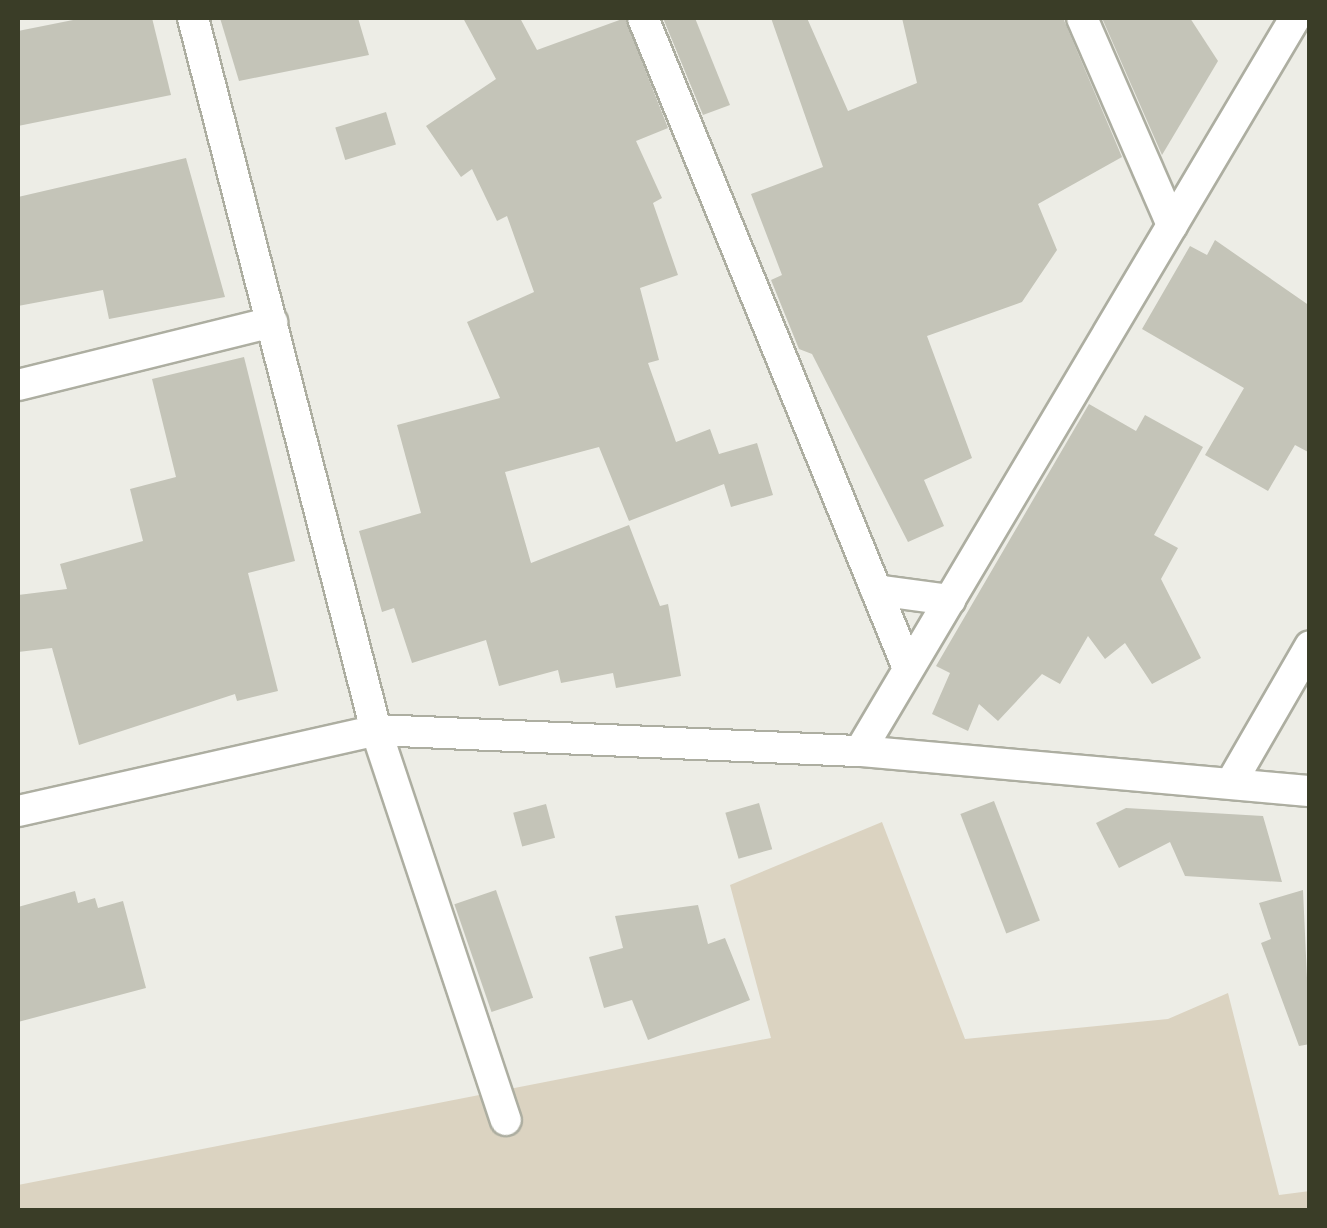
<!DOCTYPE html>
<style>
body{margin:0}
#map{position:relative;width:1327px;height:1228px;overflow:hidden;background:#edede6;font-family:Poppins,sans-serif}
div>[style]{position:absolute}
.green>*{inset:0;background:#dbd3c1}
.building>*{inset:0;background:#c4c4b8;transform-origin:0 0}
.roads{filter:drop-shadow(2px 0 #adaea1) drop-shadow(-2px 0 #adaea1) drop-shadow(0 2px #adaea1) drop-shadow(0 -2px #adaea1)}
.minor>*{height:30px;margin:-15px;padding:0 15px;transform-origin:15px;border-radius:15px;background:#fff}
span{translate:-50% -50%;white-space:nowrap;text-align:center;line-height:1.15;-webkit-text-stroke:8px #faf9f6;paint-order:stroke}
.frame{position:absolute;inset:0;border:20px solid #3a3d27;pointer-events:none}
</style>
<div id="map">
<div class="green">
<div style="clip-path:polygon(882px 822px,965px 1039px,1168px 1019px,1228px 993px,1279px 1195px,1310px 1191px,1309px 1210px,18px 1210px,18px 1185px,771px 1038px,730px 885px)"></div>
</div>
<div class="building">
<div style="clip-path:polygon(83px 18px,152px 18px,171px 95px,18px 126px,18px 31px)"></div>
<div style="clip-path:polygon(220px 18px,358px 18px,369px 55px,239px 81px)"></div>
<div style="clip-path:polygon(463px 18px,520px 18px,537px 50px,625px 18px,668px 128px,636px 141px,662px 198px,653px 203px,678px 275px,640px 288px,659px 360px,648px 363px,676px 442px,710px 429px,719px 454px,757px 443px,773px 495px,731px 507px,724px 484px,629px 521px,599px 447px,505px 472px,531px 563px,629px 525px,660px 606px,668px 604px,681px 676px,616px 688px,613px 673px,561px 683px,558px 670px,499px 686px,486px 640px,412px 663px,394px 608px,382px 612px,359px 531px,421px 513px,397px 425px,500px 398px,467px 322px,534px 292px,507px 216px,497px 221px,472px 169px,461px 177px,426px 126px,496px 79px)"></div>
<div style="clip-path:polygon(663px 18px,695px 18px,730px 105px,703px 115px)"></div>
<div style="clip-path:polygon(771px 18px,807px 18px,848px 111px,917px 83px,902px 18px,1063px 18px,1122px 157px,1038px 204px,1057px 250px,1022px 302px,927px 336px,972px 458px,924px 480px,944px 526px,908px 542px,812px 354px,799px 349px,771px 280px,782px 275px,751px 194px,823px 167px)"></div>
<div style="clip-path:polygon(1102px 18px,1190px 18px,1218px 61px,1162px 155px)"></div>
<div style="left:386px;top:112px;width:34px;height:53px;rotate:73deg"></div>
<div style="clip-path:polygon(186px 158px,225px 297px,109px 319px,103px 290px,18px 306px,18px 197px)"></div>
<div style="clip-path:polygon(1215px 240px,1310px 306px,1310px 453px,1295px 445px,1268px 491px,1205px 455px,1244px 388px,1142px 329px,1190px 246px,1207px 255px)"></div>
<div style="clip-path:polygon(244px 357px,295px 561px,248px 573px,278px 691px,237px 701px,235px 694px,79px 745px,52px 648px,18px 652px,18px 595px,67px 589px,60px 564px,143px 541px,130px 489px,176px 477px,152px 379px)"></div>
<div style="clip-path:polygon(1089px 404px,1136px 431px,1145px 415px,1203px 447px,1154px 535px,1178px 548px,1161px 579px,1201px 658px,1152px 684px,1125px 643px,1105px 659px,1088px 636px,1060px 684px,1042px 674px,998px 721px,979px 704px,968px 731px,932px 714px,950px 673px,936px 666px)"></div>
<div style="left:994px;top:801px;width:128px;height:36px;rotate:69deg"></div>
<div style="left:759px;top:803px;width:48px;height:35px;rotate:74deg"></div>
<div style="left:546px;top:804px;width:35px;height:34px;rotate:75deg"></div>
<div style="clip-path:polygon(1126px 808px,1263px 816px,1282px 882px,1185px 876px,1170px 842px,1119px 868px,1096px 823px)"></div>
<div style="left:496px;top:890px;width:114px;height:44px;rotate:71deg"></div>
<div style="clip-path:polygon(1303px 890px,1310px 1044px,1299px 1046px,1261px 943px,1271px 939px,1259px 903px)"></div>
<div style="clip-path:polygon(75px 891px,78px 903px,95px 898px,98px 908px,123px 901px,146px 988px,18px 1022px,18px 907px)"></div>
<div style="clip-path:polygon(698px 905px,708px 944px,725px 938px,750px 1000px,648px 1040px,632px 1000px,604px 1008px,589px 957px,623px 948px,615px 916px)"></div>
</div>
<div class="roads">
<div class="minor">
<div style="left:193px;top:18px;width:735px;rotate:75.59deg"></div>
<div style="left:376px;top:730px;width:411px;rotate:71.6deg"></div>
<div style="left:643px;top:18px;width:700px;rotate:67.83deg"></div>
<div style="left:1082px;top:18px;width:226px;rotate:66.5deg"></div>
<div style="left:18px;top:385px;width:262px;rotate:-13.9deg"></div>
<div style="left:876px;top:590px;width:75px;rotate:7.7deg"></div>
<div style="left:860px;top:751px;width:852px;rotate:-59.31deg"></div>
<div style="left:1231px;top:783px;width:158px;rotate:-60deg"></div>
<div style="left:18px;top:811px;width:367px;rotate:-12.7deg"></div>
<div style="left:376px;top:730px;width:484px;rotate:2.5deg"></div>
<div style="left:860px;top:751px;width:452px;rotate:5.1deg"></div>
</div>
</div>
<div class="frame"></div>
</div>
